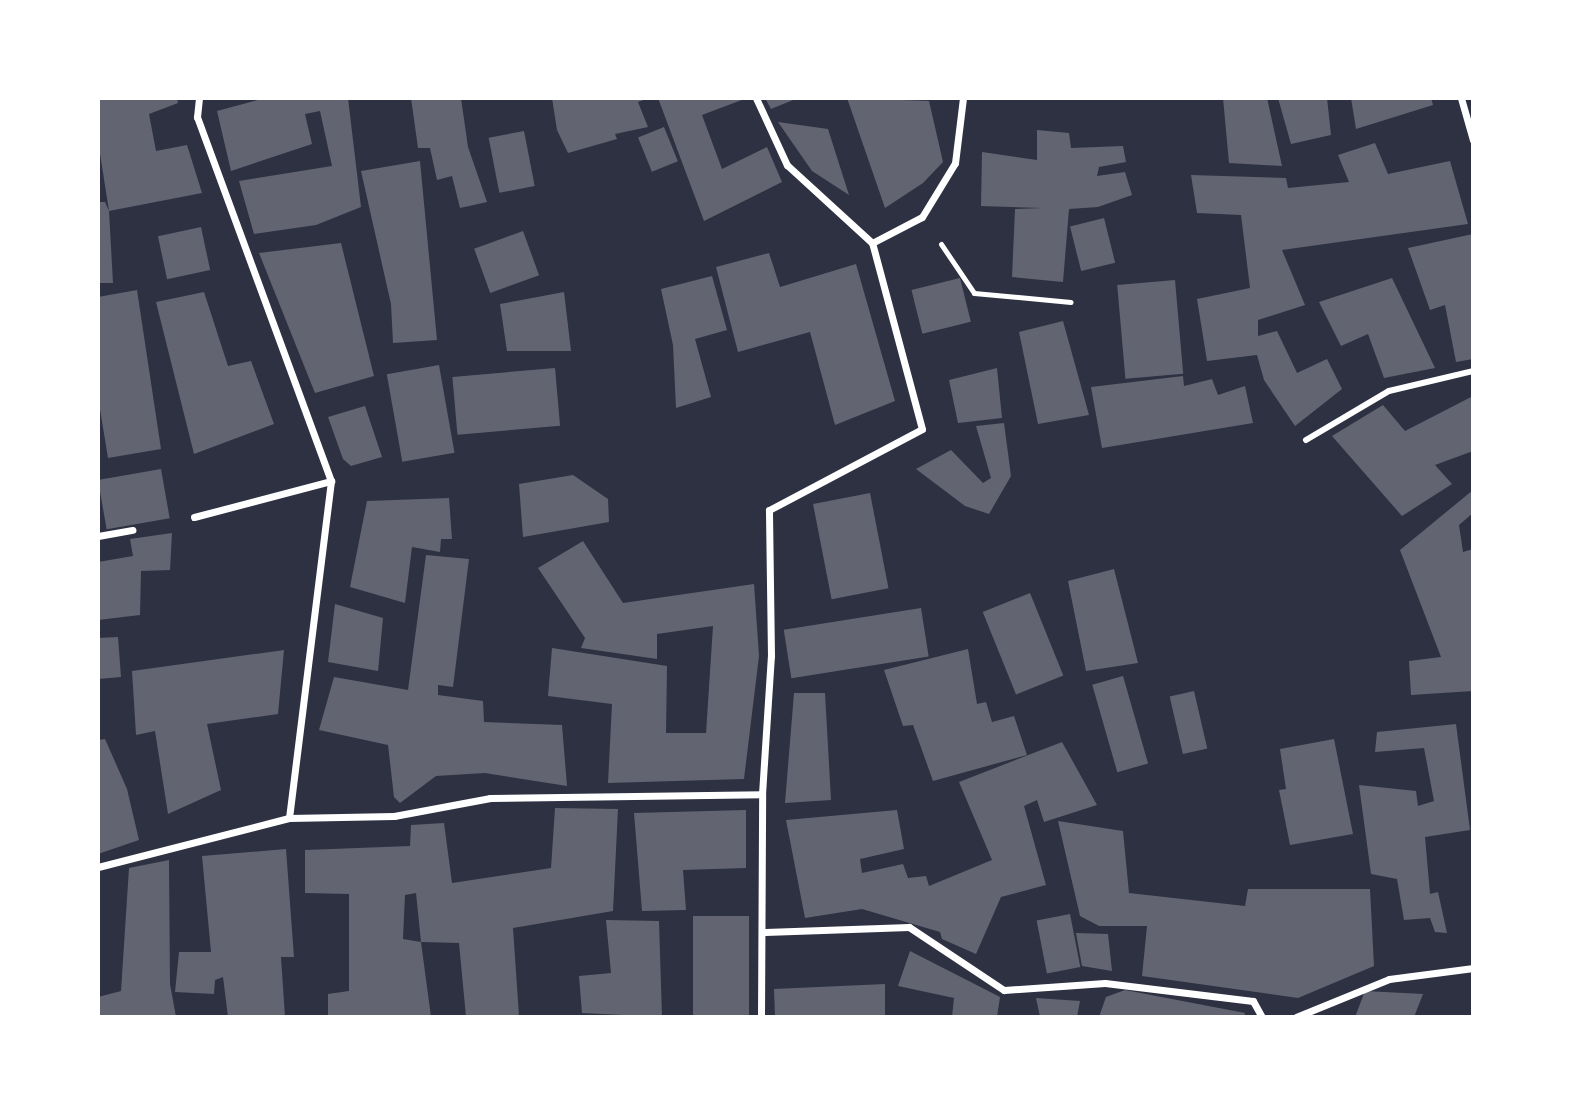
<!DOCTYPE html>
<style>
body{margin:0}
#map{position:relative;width:1571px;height:1115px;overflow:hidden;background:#2d3142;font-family:Manrope,sans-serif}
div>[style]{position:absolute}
.building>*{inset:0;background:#626471;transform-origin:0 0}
.path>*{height:5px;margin:-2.5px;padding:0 2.5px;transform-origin:2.5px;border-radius:2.5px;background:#fff}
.service>*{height:6px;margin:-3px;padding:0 3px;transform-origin:3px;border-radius:3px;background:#fff}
.pedestrian>*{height:7px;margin:-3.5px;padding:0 3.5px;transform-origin:3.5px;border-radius:3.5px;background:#fff}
span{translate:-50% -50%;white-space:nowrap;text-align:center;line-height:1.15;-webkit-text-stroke:6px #fff;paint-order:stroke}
.frame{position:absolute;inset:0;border:100px solid #fff;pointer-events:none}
</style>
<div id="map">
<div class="building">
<div style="clip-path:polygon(98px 98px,177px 98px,178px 103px,149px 114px,156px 151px,187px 145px,202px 193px,109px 211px,113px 283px,98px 283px,98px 202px,105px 202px,109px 211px,98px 141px)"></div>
<div style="clip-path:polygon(265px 98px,348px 98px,361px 207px,316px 225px,254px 234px,239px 181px,332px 166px,320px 111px,305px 114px,312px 144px,231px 171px,217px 111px)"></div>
<div style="clip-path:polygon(411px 98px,461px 98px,468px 147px,487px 202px,460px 208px,452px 176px,437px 180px,430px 148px,418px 148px)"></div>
<div style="clip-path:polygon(552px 98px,649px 98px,638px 102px,648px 127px,615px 134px,617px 139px,568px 153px,557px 130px)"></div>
<div style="clip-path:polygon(658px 98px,747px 98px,702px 115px,722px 169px,767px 147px,782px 182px,704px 221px)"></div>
<div style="clip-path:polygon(765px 98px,798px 98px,771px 109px)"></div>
<div style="clip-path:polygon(847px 98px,929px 101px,943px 162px,923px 183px,885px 208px)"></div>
<div style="clip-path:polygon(1223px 98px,1267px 98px,1282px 166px,1229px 163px)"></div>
<div style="clip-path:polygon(1278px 98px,1327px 98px,1331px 135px,1291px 144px)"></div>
<div style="clip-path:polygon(1351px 98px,1431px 98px,1433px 105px,1356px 129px)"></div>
<div style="clip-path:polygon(778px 122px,828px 129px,849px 195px,812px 171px)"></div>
<div style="left:664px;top:127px;width:37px;height:28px;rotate:68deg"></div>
<div style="clip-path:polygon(1037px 130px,1069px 133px,1071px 148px,1123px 146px,1126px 162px,1099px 167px,1097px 176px,1125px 172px,1132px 195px,1098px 207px,1069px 209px,1063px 282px,1012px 277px,1015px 209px,1043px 208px,981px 206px,982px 152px,1037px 160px)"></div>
<div style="left:524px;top:131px;width:56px;height:36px;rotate:79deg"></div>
<div style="clip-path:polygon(1375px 143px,1388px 174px,1450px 161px,1468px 224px,1282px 250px,1305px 305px,1258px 320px,1258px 336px,1277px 331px,1297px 373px,1327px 359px,1342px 389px,1295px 426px,1264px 380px,1257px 355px,1207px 361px,1197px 299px,1250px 288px,1241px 215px,1197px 213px,1191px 175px,1286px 178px,1288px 188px,1349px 182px,1338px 155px)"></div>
<div style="clip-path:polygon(420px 161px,437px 340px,393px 343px,391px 304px,361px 171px)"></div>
<div style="left:1104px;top:218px;width:46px;height:35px;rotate:76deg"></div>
<div style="left:201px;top:227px;width:44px;height:44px;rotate:78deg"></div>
<div style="left:523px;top:231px;width:47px;height:52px;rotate:70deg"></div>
<div style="clip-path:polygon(1473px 234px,1473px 359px,1456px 362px,1445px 305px,1430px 310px,1408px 248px)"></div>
<div style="clip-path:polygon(341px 243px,374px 376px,315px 393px,259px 253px)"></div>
<div style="clip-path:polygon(769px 253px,780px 287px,856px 264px,895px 401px,835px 425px,810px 332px,738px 352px,716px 267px)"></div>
<div style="clip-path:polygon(712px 276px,727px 330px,695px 339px,711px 397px,676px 408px,673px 345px,661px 289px)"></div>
<div style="left:960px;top:278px;width:45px;height:50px;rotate:76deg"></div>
<div style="clip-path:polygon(1392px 278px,1435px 368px,1384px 378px,1368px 334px,1341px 346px,1319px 302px)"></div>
<div style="left:1175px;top:280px;width:94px;height:58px;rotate:85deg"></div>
<div style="clip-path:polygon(137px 290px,161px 449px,108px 458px,98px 397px,98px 297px)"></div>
<div style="clip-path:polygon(204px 292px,228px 366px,251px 361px,274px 424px,194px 454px,156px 302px)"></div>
<div style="clip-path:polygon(564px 292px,571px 351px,507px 351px,500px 304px)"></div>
<div style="clip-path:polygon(1063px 321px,1089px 415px,1038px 424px,1019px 332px)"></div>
<div style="left:439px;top:365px;width:89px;height:53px;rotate:80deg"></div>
<div style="left:555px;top:368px;width:58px;height:103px;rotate:85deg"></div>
<div style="clip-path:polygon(997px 368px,1002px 418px,958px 423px,949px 380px)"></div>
<div style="clip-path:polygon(1183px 376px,1184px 386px,1212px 379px,1218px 395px,1245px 386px,1253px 423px,1102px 448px,1091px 387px)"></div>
<div style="clip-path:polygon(1473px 396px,1473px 451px,1435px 465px,1452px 484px,1402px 516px,1332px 436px,1383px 405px,1405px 431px)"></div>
<div style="clip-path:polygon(365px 406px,382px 457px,351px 466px,343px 459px,328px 417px)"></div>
<div style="clip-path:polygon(1004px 423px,1011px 476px,989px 514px,965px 506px,916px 469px,951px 450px,983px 483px,991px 478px,976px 426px)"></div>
<div style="left:161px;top:469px;width:50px;height:64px;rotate:80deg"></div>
<div style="clip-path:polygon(573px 475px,608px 499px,609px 522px,523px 537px,519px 484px)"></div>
<div style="clip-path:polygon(1473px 490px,1473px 513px,1459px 525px,1463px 552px,1473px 549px,1473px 691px,1411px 695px,1409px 661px,1441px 657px,1400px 550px)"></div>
<div style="left:870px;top:493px;width:97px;height:58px;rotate:79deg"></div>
<div style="clip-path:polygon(449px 498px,452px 539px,441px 539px,440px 552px,412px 547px,405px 603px,350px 587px,367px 501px)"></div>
<div style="clip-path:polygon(172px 533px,170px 570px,141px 571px,140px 615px,98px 620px,98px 562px,133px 556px,130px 539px)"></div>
<div style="clip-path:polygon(583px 541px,623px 603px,754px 584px,759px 656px,744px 779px,608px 783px,612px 704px,548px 696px,552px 648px,667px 666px,666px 733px,706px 733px,713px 626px,657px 634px,657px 659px,581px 648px,585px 638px,538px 568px)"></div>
<div style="clip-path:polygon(426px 555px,469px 559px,453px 687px,438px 685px,438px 695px,483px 701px,484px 722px,562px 725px,567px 786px,485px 773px,436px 776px,400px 803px,394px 797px,388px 745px,319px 730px,334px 677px,408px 690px)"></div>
<div style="clip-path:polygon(1114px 569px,1138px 663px,1086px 671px,1068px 581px)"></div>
<div style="left:1030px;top:593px;width:89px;height:51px;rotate:68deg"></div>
<div style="clip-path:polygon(335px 604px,383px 618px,378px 671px,328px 662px)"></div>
<div style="left:921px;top:608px;width:49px;height:139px;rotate:81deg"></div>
<div style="clip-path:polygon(118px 637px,121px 677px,98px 679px,98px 638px)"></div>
<div style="clip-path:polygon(968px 649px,977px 704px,986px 702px,992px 722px,1014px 716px,1027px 755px,933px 781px,913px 725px,903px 726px,884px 670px)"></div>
<div style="clip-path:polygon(284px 650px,278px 714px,207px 724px,221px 790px,168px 814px,155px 731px,136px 735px,132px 671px)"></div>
<div style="left:1123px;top:676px;width:91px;height:32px;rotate:74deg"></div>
<div style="left:1194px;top:691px;width:59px;height:25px;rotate:77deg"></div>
<div style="clip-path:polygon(794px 693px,825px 693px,831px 800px,785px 803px)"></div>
<div style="clip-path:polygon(1456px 724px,1470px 830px,1425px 837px,1430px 894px,1438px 892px,1447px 933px,1435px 932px,1430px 918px,1404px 920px,1397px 879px,1371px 874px,1359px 785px,1416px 791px,1418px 806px,1434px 801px,1424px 748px,1375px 752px,1377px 732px)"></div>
<div style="clip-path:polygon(105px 739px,127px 789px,139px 840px,98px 854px,98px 740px)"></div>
<div style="clip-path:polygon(1334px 739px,1353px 834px,1290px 845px,1279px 790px,1286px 789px,1280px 749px)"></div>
<div style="clip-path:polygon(1062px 742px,1097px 805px,1044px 822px,1037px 800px,1024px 806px,1046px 885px,1001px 897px,976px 954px,942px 939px,940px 932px,862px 909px,805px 918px,786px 820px,897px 810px,904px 849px,860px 859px,862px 873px,903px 864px,908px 878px,926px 876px,929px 886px,992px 860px,959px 782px)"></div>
<div style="clip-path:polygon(555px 808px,618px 809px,613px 911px,513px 928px,519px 1016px,466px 1017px,459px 943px,421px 942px,416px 893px,405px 895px,403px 939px,421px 942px,431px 1017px,328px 1017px,328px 994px,349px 991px,349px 894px,305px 893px,305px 850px,410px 846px,411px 825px,444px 823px,452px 883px,551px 868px)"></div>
<div style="clip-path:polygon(746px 810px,746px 868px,683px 870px,686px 910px,642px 911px,634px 813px)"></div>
<div style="clip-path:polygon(1058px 821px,1123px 831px,1129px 893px,1245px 906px,1248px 889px,1370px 889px,1374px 966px,1298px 998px,1142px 976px,1147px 926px,1099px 926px,1080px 916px)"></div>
<div style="clip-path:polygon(286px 849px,294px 957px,281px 957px,285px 1017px,228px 1017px,223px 977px,215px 980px,214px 994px,175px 992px,179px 952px,211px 952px,202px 856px)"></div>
<div style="clip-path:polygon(169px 860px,170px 984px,176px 1017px,98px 1017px,98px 997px,121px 991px,129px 868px)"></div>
<div style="left:1070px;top:914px;width:54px;height:34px;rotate:79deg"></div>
<div style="left:749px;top:916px;width:101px;height:56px;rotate:90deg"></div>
<div style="clip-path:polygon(606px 920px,659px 921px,662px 1017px,582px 1013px,579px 976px,611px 973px)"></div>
<div style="clip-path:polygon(1076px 933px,1108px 934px,1112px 971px,1082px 966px)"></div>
<div style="clip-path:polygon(910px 951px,1000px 997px,997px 1017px,952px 1017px,954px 998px,898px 986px)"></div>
<div style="clip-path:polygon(885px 984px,885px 1017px,775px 1017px,774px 989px)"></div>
<div style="clip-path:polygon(1125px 990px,1245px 1013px,1244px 1017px,1099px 1017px,1106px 997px)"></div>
<div style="clip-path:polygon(1365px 991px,1423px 994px,1414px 1017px,1355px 1017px)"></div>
<div style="clip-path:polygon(1036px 998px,1080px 1001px,1077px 1017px,1040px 1017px)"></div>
</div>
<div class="path">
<div style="left:941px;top:244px;width:59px;rotate:56deg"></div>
<div style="left:974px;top:293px;width:97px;rotate:5.3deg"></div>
</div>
<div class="service">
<div style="left:1306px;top:440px;width:96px;rotate:-30.6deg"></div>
<div style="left:1389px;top:391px;width:86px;rotate:-13.4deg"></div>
</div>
<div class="pedestrian">
<div style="left:756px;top:98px;width:74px;rotate:65.2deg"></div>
<div style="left:787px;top:165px;width:115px;rotate:42.5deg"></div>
<div style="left:1461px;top:98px;width:44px;rotate:74.1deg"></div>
<div style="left:194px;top:517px;width:142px;rotate:-14.7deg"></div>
<div style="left:98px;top:536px;width:35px;rotate:-10deg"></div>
<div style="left:289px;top:818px;width:105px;rotate:-1.1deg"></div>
<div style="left:394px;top:816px;width:98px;rotate:-10.6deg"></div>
<div style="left:490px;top:798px;width:272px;rotate:-0.8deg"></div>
<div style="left:98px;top:867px;width:197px;rotate:-14.4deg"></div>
<div style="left:289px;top:818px;width:340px;rotate:-82.9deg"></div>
<div style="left:331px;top:481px;width:388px;rotate:-110.2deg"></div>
<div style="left:197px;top:117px;width:19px;rotate:-84deg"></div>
<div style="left:765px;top:932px;width:144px;rotate:-2deg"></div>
<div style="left:909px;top:927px;width:114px;rotate:33.6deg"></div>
<div style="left:1004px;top:990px;width:101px;rotate:-4deg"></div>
<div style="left:1105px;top:983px;width:149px;rotate:6.9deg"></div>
<div style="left:1253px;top:1001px;width:18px;rotate:61deg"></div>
<div style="left:761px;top:1017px;width:223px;rotate:-89.7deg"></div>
<div style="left:762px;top:794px;width:138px;rotate:-86.3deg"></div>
<div style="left:771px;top:656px;width:146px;rotate:-90.8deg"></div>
<div style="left:769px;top:510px;width:173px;rotate:-27.9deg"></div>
<div style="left:922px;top:429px;width:193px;rotate:-105deg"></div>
<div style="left:872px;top:243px;width:56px;rotate:-27.5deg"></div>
<div style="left:922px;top:217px;width:63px;rotate:-58.6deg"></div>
<div style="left:955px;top:163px;width:65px;rotate:-83deg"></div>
<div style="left:1296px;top:1017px;width:100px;rotate:-22.2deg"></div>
<div style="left:1389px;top:979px;width:85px;rotate:-7.5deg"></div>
</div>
<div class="frame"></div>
</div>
